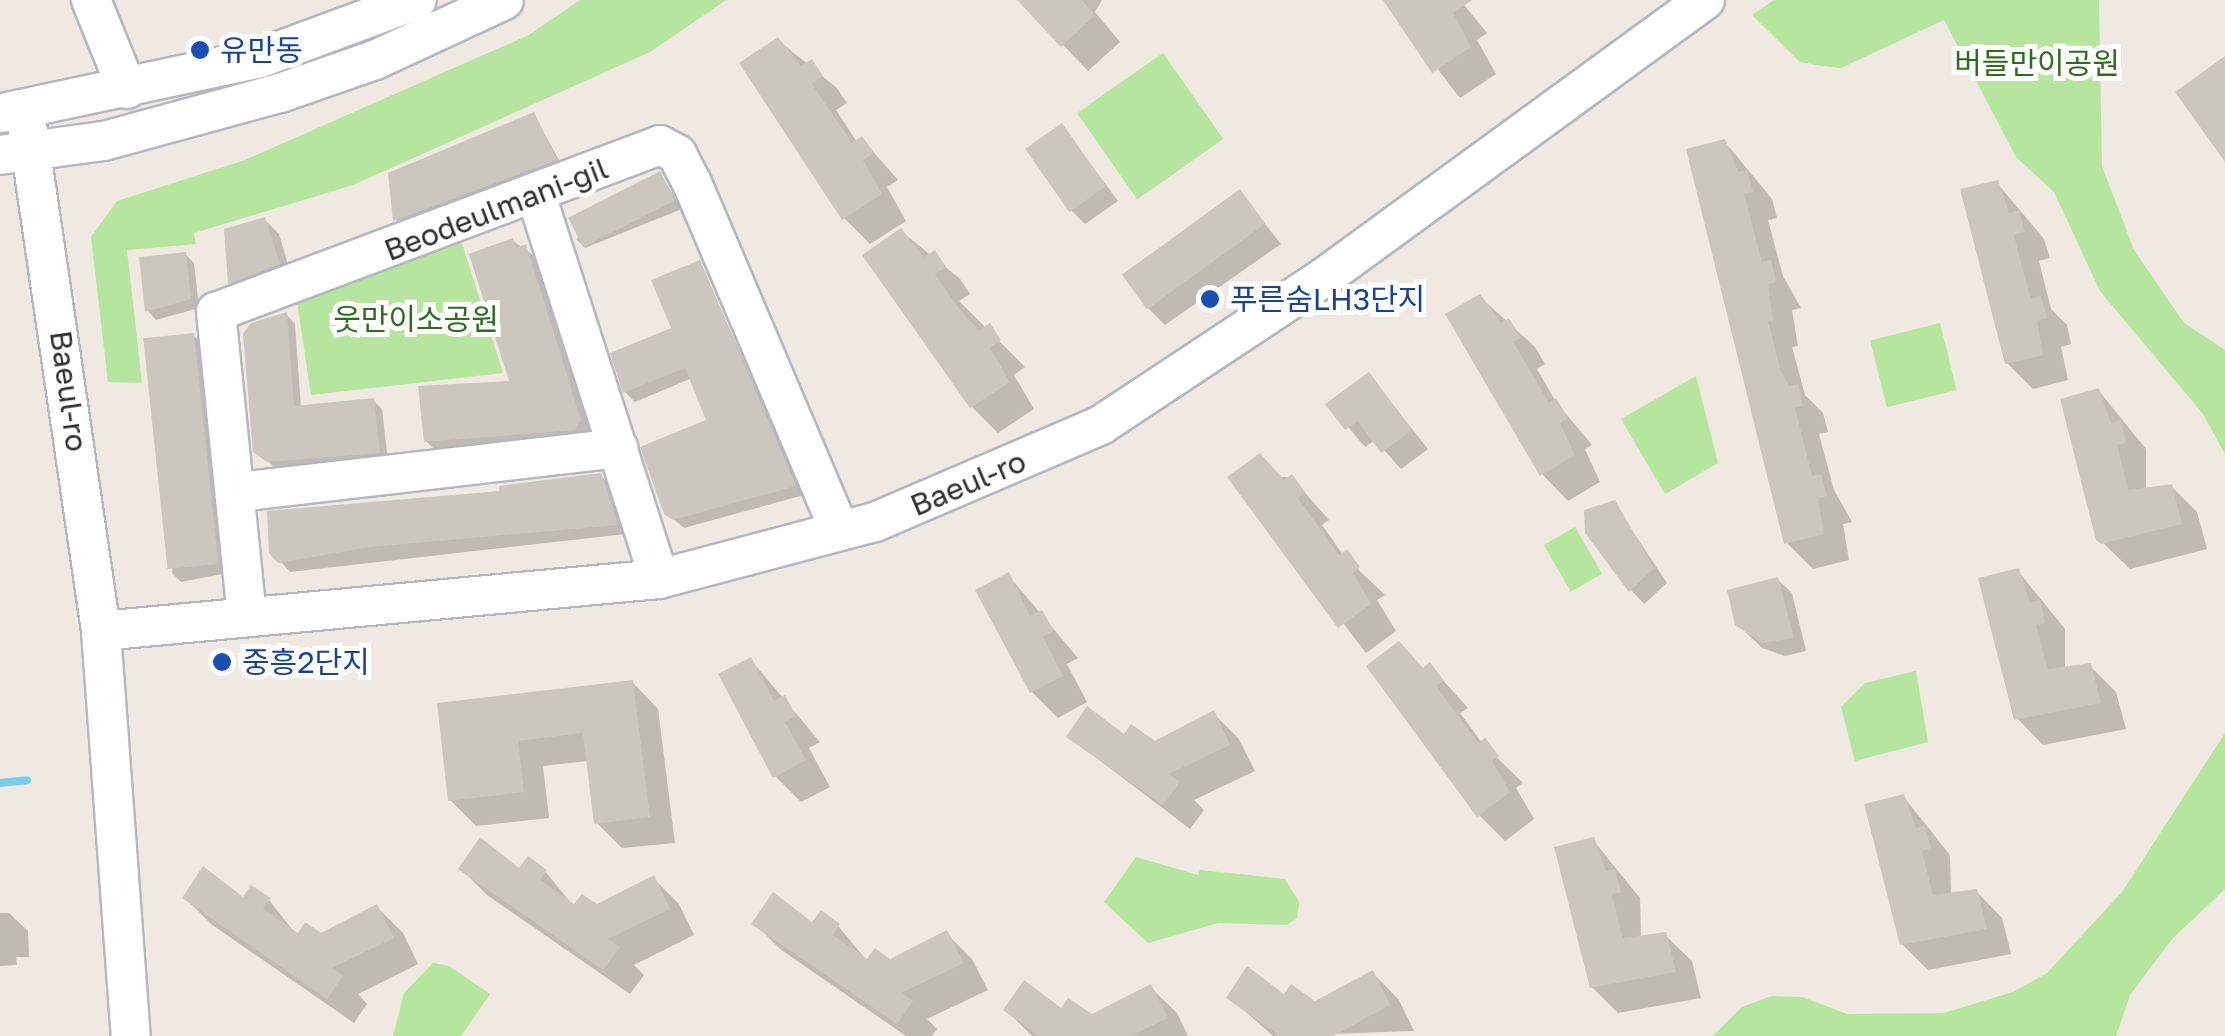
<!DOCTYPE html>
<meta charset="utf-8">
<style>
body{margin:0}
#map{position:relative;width:2225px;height:1036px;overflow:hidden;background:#efe9e1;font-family:"Golos Text","Noto Sans KR",sans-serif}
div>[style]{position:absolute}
.green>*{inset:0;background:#b6e59e;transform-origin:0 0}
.shadow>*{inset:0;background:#0003}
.stream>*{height:8px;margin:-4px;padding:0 4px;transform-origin:4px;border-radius:4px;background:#75cff0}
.building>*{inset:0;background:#cbc7bf;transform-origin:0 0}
.roads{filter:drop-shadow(2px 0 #b4b7c1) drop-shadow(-2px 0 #b4b7c1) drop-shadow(0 2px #b4b7c1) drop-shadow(0 -2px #b4b7c1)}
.minor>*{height:38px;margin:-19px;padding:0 19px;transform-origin:19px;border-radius:19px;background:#fff}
.dots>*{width:28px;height:28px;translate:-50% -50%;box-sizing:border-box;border:5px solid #fff;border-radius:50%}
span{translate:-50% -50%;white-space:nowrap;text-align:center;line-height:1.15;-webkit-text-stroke:10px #fff;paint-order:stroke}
.transit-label{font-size:30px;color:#164399}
.left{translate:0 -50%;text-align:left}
.park-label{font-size:30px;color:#2c6e1b}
.street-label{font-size:30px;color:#2e2e2e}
</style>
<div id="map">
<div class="green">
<div style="clip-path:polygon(580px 0,726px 0,650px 52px,353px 185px,194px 233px,196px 244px,127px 250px,142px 383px,108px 382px,91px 237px,117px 201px,245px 160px,529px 35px)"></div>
<div style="clip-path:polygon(1774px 0,2099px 0,2102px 166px,2134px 250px,2184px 323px,2225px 350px,2225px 454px,2203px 414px,2100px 291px,2054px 192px,2016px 157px,1944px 20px,1841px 68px,1822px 66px,1800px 62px,1752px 15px)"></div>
<div style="left:1163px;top:53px;width:105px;height:105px;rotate:55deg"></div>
<div style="clip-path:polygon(460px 237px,503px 373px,311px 395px,296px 295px)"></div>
<div style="left:1940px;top:323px;width:69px;height:72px;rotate:76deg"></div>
<div style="clip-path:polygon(1696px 376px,1718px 463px,1665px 494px,1621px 419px)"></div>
<div style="left:1575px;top:527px;width:54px;height:36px;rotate:60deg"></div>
<div style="clip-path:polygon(1916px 671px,1928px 742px,1855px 761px,1841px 707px,1865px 683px)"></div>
<div style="clip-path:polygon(2225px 733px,2225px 889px,2173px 938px,2130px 995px,2116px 1036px,1713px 1036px,1742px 1007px,1771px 996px,1802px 997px,1847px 1014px,1944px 1013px,2013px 992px,2047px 973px,2122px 892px)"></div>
<div style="clip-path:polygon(1136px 857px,1198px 875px,1200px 870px,1285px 879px,1299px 902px,1297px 918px,1287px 925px,1218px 923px,1148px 943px,1104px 902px)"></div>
<div style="clip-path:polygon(433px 963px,449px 966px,490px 994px,461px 1036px,393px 1036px,404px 993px)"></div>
</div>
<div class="shadow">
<div style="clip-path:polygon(1020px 0,1102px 0,1095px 12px,1120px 42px,1088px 71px)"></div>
<div style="clip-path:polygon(1384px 0,1460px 0,1487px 33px,1477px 40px,1496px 74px,1460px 98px)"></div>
<div style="clip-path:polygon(778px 40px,837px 88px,847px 103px,836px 110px,857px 142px,862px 139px,898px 180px,887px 187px,906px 221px,870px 244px,844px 218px)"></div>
<div style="clip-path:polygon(534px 115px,564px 169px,404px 229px,396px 220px,391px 175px)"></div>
<div style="clip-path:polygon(1062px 126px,1118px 201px,1085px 224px,1071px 210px)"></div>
<div style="clip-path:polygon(1725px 142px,1772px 199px,1777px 218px,1768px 220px,1783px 276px,1801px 308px,1792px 310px,1798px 346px,1792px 347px,1805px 395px,1823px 413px,1828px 432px,1819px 434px,1834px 490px,1852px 522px,1843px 524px,1849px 560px,1813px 569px,1787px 543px)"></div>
<div style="clip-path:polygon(660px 174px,682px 209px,585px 248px,576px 239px)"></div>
<div style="clip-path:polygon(1997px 183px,2044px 239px,2050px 258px,2039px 261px,2051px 309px,2067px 325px,2071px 344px,2061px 347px,2068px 380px,2033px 389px,2007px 363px)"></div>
<div style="clip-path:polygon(1240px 193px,1281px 244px,1165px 325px,1147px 307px)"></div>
<div style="clip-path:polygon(265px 220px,279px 234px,292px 278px,244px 296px,230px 282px)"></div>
<div style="clip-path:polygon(901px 231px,960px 279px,970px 294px,959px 301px,1025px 367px,1014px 375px,1034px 409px,998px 433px,972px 407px)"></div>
<div style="clip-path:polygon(512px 240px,537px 258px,591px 433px,437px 452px,426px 441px,513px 383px)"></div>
<div style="clip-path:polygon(185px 254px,194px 263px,199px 308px,156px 320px,148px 311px)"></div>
<div style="clip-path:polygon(700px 263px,804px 495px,684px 528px,666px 513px,710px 421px,692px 378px,635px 402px,625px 392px,674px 329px)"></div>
<div style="clip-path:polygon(1480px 297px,1535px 347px,1545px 364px,1537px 369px,1556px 402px,1592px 445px,1585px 449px,1600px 482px,1568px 501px,1542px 474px)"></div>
<div style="clip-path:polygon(287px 315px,295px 324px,301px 408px,373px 400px,382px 409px,388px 461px,278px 470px,255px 451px)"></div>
<div style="clip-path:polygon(194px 336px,203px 345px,227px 573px,181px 582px,172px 573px)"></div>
<div style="clip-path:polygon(1369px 375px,1428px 449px,1401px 469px,1375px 440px,1365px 447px,1329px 404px)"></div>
<div style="clip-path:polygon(2099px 391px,2146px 449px,2146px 490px,2171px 486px,2197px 512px,2207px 549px,2130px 569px,2098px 538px)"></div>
<div style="clip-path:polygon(600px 475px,611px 486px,626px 534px,290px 572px,272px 552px)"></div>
<div style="clip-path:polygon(1291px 477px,1329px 520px,1322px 525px,1343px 555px,1385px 595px,1377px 600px,1396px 631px,1366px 653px,1231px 478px)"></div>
<div style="clip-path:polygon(1614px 503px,1667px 583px,1644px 604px,1631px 590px)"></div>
<div style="clip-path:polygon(2018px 571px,2065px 629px,2065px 669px,2090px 666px,2116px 692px,2126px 729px,2043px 745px,2017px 718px)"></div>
<div style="clip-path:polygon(1008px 575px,1078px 658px,1067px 664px,1087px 702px,1058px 718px,1032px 692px)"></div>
<div style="clip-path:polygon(1778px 580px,1792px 593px,1806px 651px,1785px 656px,1762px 648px,1737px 624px)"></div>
<div style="clip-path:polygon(751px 660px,820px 742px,809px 748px,830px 787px,801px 802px,775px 776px)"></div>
<div style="clip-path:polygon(1430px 666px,1468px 708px,1460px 713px,1482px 743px,1523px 783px,1516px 788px,1534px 819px,1505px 841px,1479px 815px,1424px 670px)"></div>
<div style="clip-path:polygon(632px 682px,658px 709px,675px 843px,622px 848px,596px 822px,588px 761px,543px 766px,549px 818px,476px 826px,450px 800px,439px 705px)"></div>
<div style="clip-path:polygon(1213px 713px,1239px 739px,1255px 771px,1194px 800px,1204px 810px,1190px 829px,1069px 737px,1155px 743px)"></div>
<div style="clip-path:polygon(1903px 796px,1950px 855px,1951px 895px,1976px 891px,2002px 918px,2011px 954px,1928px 970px,1902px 944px)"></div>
<div style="clip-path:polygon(1593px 840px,1640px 898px,1641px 938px,1665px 935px,1692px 961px,1701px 998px,1618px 1013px,1592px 987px)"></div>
<div style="clip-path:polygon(461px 869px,545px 871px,575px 908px,597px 907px,653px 878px,679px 904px,694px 935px,634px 965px,644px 975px,630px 994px,487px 895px)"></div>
<div style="clip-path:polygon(185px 898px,269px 900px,298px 937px,321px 936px,377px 907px,403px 933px,418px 964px,358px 994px,367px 1004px,354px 1023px,211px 924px)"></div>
<div style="clip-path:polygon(0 913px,9px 913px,28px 931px,29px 957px,16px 957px,17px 965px,0 966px)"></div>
<div style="clip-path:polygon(754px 923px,838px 926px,868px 962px,890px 962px,946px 933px,972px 959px,988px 990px,927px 1019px,937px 1029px,932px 1036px,906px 1036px,780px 949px)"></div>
<div style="clip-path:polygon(1373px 973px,1399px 1000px,1414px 1031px,1273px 1036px,1229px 997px,1315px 1004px)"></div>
<div style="clip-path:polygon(1150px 987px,1177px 1013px,1188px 1036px,1032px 1036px,1006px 1010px,1092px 1017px)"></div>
</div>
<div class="stream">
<div style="left:0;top:783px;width:27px;rotate:-6deg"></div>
</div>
<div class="building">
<div style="clip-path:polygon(1017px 0,1082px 0,1095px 15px,1061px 47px)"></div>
<div style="clip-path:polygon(1383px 0,1472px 0,1453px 13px,1471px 47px,1432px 73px)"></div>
<div style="clip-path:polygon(778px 37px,801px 66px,812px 59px,823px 76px,812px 84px,852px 143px,862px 136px,874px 153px,863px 160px,882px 194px,842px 220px,739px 63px)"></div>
<div style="clip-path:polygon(2225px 56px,2225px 162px,2175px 92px)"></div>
<div style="clip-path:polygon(534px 112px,557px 160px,393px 221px,388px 173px)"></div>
<div style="left:1062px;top:123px;width:77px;height:45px;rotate:55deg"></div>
<div style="clip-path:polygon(1725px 139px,1738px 172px,1747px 170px,1753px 192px,1744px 194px,1762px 262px,1771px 260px,1776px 282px,1768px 284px,1773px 320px,1768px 321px,1780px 369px,1789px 386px,1798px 384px,1803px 406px,1795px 408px,1812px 476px,1821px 474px,1827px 496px,1818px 498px,1824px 534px,1784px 544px,1686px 149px)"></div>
<div style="left:660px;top:171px;width:33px;height:103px;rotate:63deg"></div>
<div style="clip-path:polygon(1998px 180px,2009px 213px,2019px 210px,2025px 232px,2014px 235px,2026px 282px,2031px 299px,2041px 296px,2047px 318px,2037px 321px,2043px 355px,2005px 364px,1960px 189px)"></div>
<div style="left:1240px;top:189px;width:43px;height:146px;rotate:54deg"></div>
<div style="clip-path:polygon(265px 217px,280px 264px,228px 284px,224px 229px)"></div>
<div style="clip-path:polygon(901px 228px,924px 257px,935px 250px,946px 267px,935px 274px,957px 306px,979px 331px,990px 323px,1001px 340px,990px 348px,1010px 382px,970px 408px,862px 255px)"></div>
<div style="clip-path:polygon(513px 238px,516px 248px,526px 244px,581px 420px,575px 430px,424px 442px,418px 386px,509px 381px,469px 254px)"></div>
<div style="clip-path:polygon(186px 252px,191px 299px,145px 312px,139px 257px)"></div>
<div style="clip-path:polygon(700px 260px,796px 486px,673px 520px,664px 514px,640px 447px,706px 420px,685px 368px,623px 393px,610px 353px,671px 328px,651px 280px)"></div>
<div style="clip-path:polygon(1480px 294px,1501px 323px,1509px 318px,1521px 338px,1513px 342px,1531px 372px,1549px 403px,1556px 398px,1568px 418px,1560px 423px,1575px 455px,1540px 476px,1445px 314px)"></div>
<div style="clip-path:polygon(287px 312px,294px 406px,374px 398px,380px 453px,267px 462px,253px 452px,243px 334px,251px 323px)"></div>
<div style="left:194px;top:333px;width:232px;height:51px;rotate:84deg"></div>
<div style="clip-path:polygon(1369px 372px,1412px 430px,1381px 453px,1358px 421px,1345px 430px,1325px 404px)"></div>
<div style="clip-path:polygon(2099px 388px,2111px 423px,2121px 420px,2126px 443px,2117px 445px,2128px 490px,2172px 484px,2182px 524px,2101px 544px,2096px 540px,2060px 399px)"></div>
<div style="clip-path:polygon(1260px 453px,1284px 480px,1292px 474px,1305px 492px,1298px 498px,1328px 540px,1339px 555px,1347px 549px,1360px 567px,1353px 573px,1371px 604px,1338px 628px,1227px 477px)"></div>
<div style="clip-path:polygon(601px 473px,618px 525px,370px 547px,278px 563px,269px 553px,267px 511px,499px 491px,499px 486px)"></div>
<div style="clip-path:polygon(1615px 500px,1654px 568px,1629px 592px,1585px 533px,1584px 510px)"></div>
<div style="clip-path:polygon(2019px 568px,2030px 603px,2040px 600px,2045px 623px,2036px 625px,2048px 669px,2091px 663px,2101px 703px,2014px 720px,1978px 578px)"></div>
<div style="clip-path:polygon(1009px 572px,1030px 616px,1042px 610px,1054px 631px,1043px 637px,1063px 676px,1030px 693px,975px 590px)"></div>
<div style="clip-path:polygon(1778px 577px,1794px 638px,1763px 643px,1735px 625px,1727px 590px)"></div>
<div style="clip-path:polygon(1399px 641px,1423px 668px,1430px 662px,1444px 681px,1436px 686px,1478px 743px,1485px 738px,1499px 756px,1492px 761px,1510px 792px,1477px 817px,1366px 666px)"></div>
<div style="clip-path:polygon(751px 657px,774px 701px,785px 695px,796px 716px,785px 722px,806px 760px,773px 778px,718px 674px)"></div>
<div style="clip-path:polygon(633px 680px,650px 817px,594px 824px,583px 733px,518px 741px,524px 792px,448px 801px,437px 703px)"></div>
<div style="clip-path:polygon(1087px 706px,1124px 734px,1131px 724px,1155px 741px,1214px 710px,1230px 745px,1169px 774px,1180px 782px,1163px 805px,1066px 737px)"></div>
<div style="clip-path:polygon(1904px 794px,1916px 828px,1925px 826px,1931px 848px,1922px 851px,1933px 895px,1977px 889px,1987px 929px,1900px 945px,1864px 804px)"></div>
<div style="clip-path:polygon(480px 837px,519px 868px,528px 856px,547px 870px,540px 880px,574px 904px,582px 894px,597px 904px,654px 875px,670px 909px,608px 939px,620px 947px,603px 970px,458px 869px)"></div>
<div style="clip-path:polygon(1594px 837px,1606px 871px,1615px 869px,1621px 892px,1612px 894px,1623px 938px,1666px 932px,1676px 972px,1590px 988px,1554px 847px)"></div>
<div style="clip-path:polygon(203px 866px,243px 897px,251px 885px,271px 898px,263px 909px,298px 933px,305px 922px,321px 933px,377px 904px,394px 938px,332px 968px,343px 976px,327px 999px,182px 898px)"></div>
<div style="clip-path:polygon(773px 892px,812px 922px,821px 910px,840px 924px,833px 935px,867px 959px,875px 948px,890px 959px,947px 930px,964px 963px,901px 993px,913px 1001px,897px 1024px,751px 924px)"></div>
<div style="clip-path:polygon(1247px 966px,1284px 994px,1291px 984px,1315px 1001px,1373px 970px,1390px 1005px,1333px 1036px,1280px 1036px,1226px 998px)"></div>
<div style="clip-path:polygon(1024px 980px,1061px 1008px,1068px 998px,1092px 1014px,1151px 984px,1168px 1018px,1130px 1036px,1039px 1036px,1003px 1010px)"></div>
</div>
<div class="roads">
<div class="minor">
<div style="left:91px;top:0;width:96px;rotate:68deg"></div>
<div style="left:25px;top:111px;width:526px;rotate:81.68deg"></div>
<div style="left:101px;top:631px;width:406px;rotate:85.8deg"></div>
<div style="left:2px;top:113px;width:264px;rotate:-12deg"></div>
<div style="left:260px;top:58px;width:167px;rotate:-20.3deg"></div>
<div style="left:0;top:155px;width:105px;rotate:-7.7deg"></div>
<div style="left:104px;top:141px;width:182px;rotate:-15.3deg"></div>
<div style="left:280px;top:93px;width:101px;rotate:-19.2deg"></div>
<div style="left:375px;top:60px;width:142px;rotate:-24.9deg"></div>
<div style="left:536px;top:195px;width:403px;rotate:72.2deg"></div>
<div style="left:239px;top:492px;width:382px;rotate:-6.6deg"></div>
<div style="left:247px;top:617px;width:307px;rotate:-95.8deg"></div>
<div style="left:216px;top:312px;width:474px;rotate:-20.6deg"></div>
<div style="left:660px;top:145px;width:19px;rotate:28deg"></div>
<div style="left:677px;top:154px;width:33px;rotate:63deg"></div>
<div style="left:692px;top:183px;width:378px;rotate:67deg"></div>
<div style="left:101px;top:631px;width:560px;rotate:-5.32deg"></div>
<div style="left:659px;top:579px;width:223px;rotate:-14.8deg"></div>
<div style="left:875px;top:522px;width:246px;rotate:-23.2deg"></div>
<div style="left:1101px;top:425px;width:265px;rotate:-33.5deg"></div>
<div style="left:1322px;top:279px;width:474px;rotate:-36.1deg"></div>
</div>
</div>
<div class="dots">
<div style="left:200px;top:50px;background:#1a4fb4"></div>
<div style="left:1210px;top:299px;background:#1a4fb4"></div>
<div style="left:222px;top:662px;background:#1a4fb4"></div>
</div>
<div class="transit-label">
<span class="left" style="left:220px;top:50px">유만동</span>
<span class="left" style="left:1230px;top:299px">푸른숨LH3단지</span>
<span class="left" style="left:242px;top:662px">중흥2단지</span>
</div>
<div class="park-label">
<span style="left:2037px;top:63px">버들만이공원</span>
<span style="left:416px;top:319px">웃만이소공원</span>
</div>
<div class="street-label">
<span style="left:496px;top:209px;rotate:-21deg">Beodeulmani-gil</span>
<span style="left:69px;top:391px;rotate:82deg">Baeul-ro</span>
<span style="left:968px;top:483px;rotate:-23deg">Baeul-ro</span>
</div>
</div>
